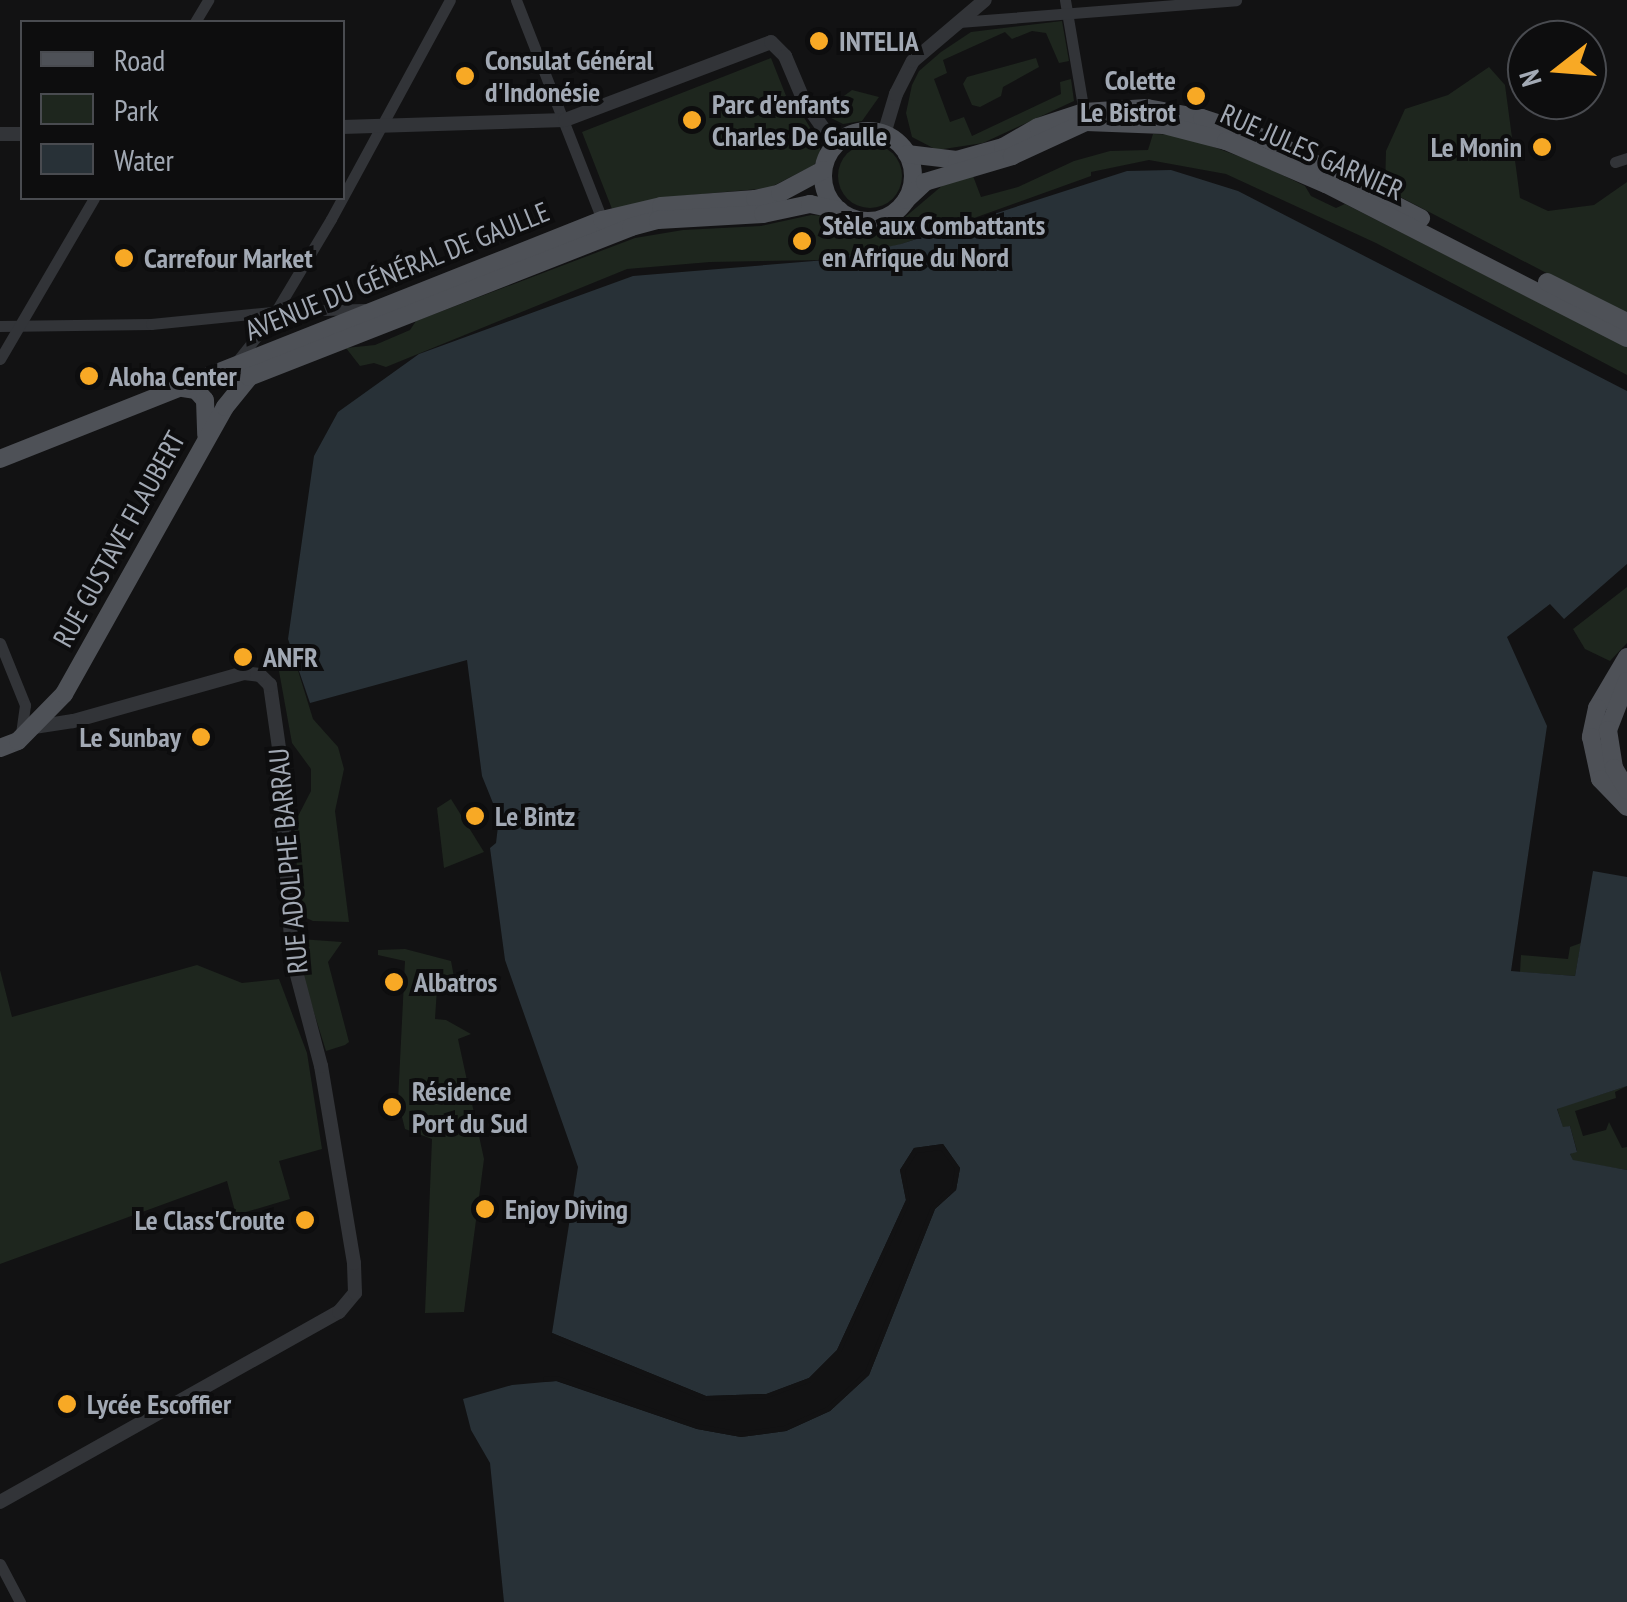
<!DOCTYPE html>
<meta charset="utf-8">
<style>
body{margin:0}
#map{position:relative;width:1627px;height:1602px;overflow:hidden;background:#121213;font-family:"PT Sans Narrow",sans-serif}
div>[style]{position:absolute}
.green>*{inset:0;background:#1e261e}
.round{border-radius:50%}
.water>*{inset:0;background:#283137}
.pier>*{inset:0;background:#121213}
.minor>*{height:11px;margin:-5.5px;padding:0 5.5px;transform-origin:5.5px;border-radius:5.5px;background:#323438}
.tertiary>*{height:14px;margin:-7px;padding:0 7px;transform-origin:7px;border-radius:7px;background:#323438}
.primary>*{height:18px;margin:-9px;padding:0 9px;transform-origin:9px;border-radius:9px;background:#4e5157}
.primary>.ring{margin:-9px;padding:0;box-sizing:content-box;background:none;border:18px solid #4e5157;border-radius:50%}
.dots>*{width:28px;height:28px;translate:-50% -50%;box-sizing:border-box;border:5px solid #0d0d0e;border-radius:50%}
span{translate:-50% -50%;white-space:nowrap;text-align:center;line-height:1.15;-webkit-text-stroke:8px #0d0d0e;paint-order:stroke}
.poi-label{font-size:28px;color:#a2a9b4;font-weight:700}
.left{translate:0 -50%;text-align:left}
.right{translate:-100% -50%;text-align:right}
.street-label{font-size:28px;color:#a2a9b4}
.legend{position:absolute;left:20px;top:20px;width:325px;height:180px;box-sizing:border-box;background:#0d0d0e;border:2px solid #494b50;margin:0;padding:12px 18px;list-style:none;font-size:30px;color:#a2a9b4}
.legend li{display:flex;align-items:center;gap:20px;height:50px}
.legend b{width:50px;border:2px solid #494b50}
.north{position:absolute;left:1507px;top:20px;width:100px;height:100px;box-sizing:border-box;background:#0d0d0e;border:2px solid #494b50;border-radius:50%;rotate:253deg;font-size:28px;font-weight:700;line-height:40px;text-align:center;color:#a2a9b4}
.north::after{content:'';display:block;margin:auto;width:35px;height:45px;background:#f8a925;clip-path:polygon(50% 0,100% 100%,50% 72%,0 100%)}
</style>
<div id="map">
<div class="green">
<div style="clip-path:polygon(1062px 21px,1069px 61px,1059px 63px,1046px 33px,1032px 31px,1012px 39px,1005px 32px,943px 60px,947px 73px,934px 79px,950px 122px,964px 117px,972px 136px,1061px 94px,1060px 82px,1071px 79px,1074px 101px,983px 143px,937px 150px,912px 137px,906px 113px,912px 85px,919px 71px,941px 52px,971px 32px)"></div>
<div style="clip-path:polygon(771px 58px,794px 116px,802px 114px,819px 143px,821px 154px,814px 165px,769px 188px,680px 196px,612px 209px,582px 132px)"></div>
<div style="clip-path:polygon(1036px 58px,1039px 67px,1003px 87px,1001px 96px,980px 107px,972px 105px,963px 84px,967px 77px)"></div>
<div style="clip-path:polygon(1489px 67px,1505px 85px,1520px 198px,1548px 211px,1594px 205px,1627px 182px,1627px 315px,1385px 189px,1386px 151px,1405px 109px,1448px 95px)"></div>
<div style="clip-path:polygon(852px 90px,879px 97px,862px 121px,843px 124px,821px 113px)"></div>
<div style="clip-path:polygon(1153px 134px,1181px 135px,1260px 164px,1305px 186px,1311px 196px,1336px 208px,1345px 204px,1627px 347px,1627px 375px,1376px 243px,1226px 174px,1149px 160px,1091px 172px,1091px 176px,899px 245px,826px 260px,710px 262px,627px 269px,386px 367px,374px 363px,360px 366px,346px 348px,375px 345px,410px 330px,416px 321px,635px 238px,683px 230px,761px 226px,811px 215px,828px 216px,847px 229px,868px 234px,891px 229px,943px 185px,973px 176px,981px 197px,1018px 187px,1074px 161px,1110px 151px,1148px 150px)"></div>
<div class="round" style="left:838px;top:144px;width:64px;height:64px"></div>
<div style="clip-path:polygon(1627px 587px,1627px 643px,1610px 661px,1585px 649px,1573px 629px)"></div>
<div style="clip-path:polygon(292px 651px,313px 719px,338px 747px,344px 769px,335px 811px,349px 922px,313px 921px,300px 915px,294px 824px,311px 791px,311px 769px,292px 743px,277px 660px)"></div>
<div style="clip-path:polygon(451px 799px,484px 852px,444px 868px,437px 808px)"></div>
<div style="clip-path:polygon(300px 939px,342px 942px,328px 962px,349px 1042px,345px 1045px,326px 1051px,301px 971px)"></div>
<div style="clip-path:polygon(1581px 943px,1575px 976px,1520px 972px,1521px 955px,1568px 959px,1570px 947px)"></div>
<div style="clip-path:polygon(405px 949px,451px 961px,454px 977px,438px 974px,435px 1019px,446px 1020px,471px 1034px,458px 1039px,484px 1159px,464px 1312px,425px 1313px,432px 1139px,405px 1129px,398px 1101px,405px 961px,378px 955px,378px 950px)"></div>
<div style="clip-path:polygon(197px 965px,242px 983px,279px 979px,307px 1053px,322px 1149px,279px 1161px,290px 1199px,236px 1215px,227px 1181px,0 1264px,0 970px,12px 1017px)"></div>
<div style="clip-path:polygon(1627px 1086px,1615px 1092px,1616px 1098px,1575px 1111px,1583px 1136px,1606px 1130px,1609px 1122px,1622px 1148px,1627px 1147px,1627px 1170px,1573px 1161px,1570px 1154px,1577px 1151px,1570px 1126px,1563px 1128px,1557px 1108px)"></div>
</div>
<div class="water">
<div style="clip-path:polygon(1171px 170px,1238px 191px,1627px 391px,1627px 564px,1564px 619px,1550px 604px,1507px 637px,1547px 726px,1511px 971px,1575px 976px,1593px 871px,1627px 877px,1627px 1086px,1557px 1109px,1563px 1127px,1570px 1126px,1577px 1152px,1570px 1154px,1573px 1160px,1627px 1170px,1627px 1602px,504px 1602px,490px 1463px,471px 1430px,463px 1399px,512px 1385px,556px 1381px,697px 1429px,741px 1437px,786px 1431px,830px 1411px,869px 1375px,935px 1209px,956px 1190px,960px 1168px,943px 1144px,914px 1148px,900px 1170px,906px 1200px,837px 1350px,809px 1378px,767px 1394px,706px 1396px,552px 1333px,578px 1167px,505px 960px,490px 848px,496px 843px,499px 818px,482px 776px,467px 660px,310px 703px,288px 639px,314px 456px,338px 412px,419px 354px,633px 276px,826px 260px,901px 244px,1127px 171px)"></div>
</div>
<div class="pier">
<div style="clip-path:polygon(943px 1144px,960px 1168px,956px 1190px,935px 1209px,869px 1375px,830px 1411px,786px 1431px,741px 1437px,697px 1429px,557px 1381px,543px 1382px,544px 1377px,557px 1376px,698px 1424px,741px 1432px,784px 1426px,827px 1407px,865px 1372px,931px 1207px,952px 1187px,955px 1169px,941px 1150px,917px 1153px,905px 1171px,910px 1202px,841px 1352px,811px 1382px,767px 1398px,705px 1401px,551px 1338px,552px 1333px,706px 1396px,766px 1394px,809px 1378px,837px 1350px,906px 1200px,900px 1170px,914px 1148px)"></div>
</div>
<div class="minor">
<div style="left:516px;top:0;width:236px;rotate:68.6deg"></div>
<div style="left:1065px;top:0;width:120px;rotate:80.4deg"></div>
<div style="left:195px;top:22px;width:26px;rotate:-59deg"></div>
<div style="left:959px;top:22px;width:278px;rotate:-4.5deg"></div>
<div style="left:1615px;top:162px;width:13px;rotate:-18deg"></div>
<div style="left:0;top:326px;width:151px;rotate:-0.8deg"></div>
<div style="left:151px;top:324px;width:132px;rotate:-5.7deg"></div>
<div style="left:282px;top:311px;width:82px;rotate:-1.4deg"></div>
<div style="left:0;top:359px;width:186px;rotate:-59.7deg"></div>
<div style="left:234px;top:365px;width:63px;rotate:-51.5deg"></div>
<div style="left:273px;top:316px;width:113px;rotate:-59.1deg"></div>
<div style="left:331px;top:219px;width:249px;rotate:-61.5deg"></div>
<div style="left:0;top:643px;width:67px;rotate:68deg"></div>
<div style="left:25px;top:705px;width:28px;rotate:98deg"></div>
<div style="left:0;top:1564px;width:43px;rotate:62.2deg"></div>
</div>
<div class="tertiary">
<div style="left:342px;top:127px;width:223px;rotate:-1.8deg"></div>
<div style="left:565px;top:120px;width:220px;rotate:-20.7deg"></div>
<div style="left:771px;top:42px;width:20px;rotate:45deg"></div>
<div style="left:785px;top:56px;width:49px;rotate:67.1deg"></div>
<div style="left:804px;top:101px;width:54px;rotate:54.8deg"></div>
<div style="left:0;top:134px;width:22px"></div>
<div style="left:884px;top:134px;width:42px;rotate:-73.3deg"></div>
<div style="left:896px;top:94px;width:37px;rotate:-63deg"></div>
<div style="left:913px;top:61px;width:94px;rotate:-40.3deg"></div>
<div style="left:0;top:1502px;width:389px;rotate:-29.3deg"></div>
<div style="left:339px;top:1312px;width:25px;rotate:-50deg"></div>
<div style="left:355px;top:1293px;width:30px;rotate:-92deg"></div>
<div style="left:354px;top:1263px;width:200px;rotate:-99.5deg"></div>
<div style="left:321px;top:1066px;width:114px;rotate:-104.8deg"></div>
<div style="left:292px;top:956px;width:208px;rotate:-93.6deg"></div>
<div style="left:279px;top:748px;width:64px;rotate:-98.1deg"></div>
<div style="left:270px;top:685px;width:14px;rotate:-135deg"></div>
<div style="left:260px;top:675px;width:16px;rotate:-173deg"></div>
<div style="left:244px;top:673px;width:178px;rotate:164.3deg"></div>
<div style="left:73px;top:721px;width:38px;rotate:171deg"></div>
</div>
<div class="primary">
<div class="ring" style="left:823px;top:131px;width:72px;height:72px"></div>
<div style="left:907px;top:154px;width:50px;rotate:6.8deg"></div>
<div style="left:957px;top:160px;width:48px;rotate:-15.8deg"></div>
<div style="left:1003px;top:147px;width:40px;rotate:-29.7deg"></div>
<div style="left:1038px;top:127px;width:48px;rotate:-18.1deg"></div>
<div style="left:1084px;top:112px;width:63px;rotate:-3.6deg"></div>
<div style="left:1147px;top:108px;width:56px;rotate:10.3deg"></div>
<div style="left:1202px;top:118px;width:71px;rotate:18.2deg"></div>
<div style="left:1269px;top:140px;width:171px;rotate:27.2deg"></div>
<div style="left:906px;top:200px;width:26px;rotate:-43deg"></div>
<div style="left:925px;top:182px;width:91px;rotate:-16.6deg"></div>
<div style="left:1012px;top:156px;width:81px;rotate:-24.7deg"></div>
<div style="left:1086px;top:122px;width:78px;rotate:2.2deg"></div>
<div style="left:1164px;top:125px;width:64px;rotate:14.5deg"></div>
<div style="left:1226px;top:141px;width:109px;rotate:23.3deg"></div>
<div style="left:1326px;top:184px;width:338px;rotate:27.1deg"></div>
<div style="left:1547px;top:282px;width:89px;rotate:26.6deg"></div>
<div style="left:183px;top:388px;width:13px;rotate:9deg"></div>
<div style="left:196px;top:390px;width:13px;rotate:48deg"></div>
<div style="left:205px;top:400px;width:35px;rotate:88deg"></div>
<div style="left:0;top:459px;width:648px;rotate:-21.65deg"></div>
<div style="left:602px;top:220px;width:61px;rotate:-13.3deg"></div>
<div style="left:661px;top:206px;width:94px;rotate:-4.3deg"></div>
<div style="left:755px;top:199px;width:26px;rotate:-13deg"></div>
<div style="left:780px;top:193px;width:49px;rotate:-28.1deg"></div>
<div style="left:1627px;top:657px;width:59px;rotate:120.5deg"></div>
<div style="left:1597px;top:708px;width:30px;rotate:102deg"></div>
<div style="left:1591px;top:737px;width:43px;rotate:77.9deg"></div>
<div style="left:1600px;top:779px;width:39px;rotate:46deg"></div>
<div style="left:1627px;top:681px;width:53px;rotate:111.2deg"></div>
<div style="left:1608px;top:730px;width:38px;rotate:81deg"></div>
<div style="left:1614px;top:768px;width:26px;rotate:59deg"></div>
<div style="left:0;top:748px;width:19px;rotate:-21deg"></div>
<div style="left:18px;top:741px;width:66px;rotate:-45.6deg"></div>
<div style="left:64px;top:694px;width:329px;rotate:-60.7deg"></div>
<div style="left:225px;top:407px;width:38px;rotate:-51deg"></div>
<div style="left:249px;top:377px;width:410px;rotate:-21.4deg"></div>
<div style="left:631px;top:227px;width:28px;rotate:-15deg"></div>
<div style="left:658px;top:220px;width:105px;rotate:-3.3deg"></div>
<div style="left:763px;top:214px;width:48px;rotate:-12deg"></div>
<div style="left:810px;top:204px;width:30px;rotate:12deg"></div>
</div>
<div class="dots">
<div style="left:819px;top:41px;background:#f8a925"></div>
<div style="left:465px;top:76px;background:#f8a925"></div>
<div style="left:1196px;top:96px;background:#f8a925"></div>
<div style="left:692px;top:120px;background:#f8a925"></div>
<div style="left:1542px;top:147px;background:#f8a925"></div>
<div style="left:802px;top:241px;background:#f8a925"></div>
<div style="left:124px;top:258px;background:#f8a925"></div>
<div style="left:89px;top:376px;background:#f8a925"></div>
<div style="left:243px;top:657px;background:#f8a925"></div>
<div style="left:201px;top:737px;background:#f8a925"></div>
<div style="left:475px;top:816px;background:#f8a925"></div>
<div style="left:394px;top:982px;background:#f8a925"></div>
<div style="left:392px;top:1107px;background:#f8a925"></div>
<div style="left:485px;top:1209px;background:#f8a925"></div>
<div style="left:305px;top:1220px;background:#f8a925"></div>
<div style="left:67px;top:1404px;background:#f8a925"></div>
</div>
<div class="poi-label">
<span class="left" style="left:839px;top:41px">INTELIA</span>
<span class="left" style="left:485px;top:76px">Consulat Général<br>d'Indonésie</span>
<span class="right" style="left:1176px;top:96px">Colette<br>Le Bistrot</span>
<span class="left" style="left:712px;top:120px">Parc d'enfants<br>Charles De Gaulle</span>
<span class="right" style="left:1522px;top:147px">Le Monin</span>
<span class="left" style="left:822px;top:241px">Stèle aux Combattants<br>en Afrique du Nord</span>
<span class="left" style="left:144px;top:258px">Carrefour Market</span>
<span class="left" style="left:109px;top:376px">Aloha Center</span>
<span class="left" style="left:263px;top:657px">ANFR</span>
<span class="right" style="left:181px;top:737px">Le Sunbay</span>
<span class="left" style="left:495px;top:816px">Le Bintz</span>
<span class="left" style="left:414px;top:982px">Albatros</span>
<span class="left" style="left:412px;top:1107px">Résidence<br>Port du Sud</span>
<span class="left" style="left:505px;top:1209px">Enjoy Diving</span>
<span class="right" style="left:285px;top:1220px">Le Class'Croute</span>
<span class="left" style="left:87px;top:1404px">Lycée Escoffier</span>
</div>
<div class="street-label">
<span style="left:1312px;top:152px;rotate:24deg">RUE JULES GARNIER</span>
<span style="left:397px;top:271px;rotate:-22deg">AVENUE DU GÉNÉRAL DE GAULLE</span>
<span style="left:119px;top:539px;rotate:-61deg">RUE GUSTAVE FLAUBERT</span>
<span style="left:288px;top:861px;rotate:-95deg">RUE ADOLPHE BARRAU</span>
</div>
<ul class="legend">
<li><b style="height:12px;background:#4e5157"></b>Road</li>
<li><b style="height:28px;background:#1e261e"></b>Park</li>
<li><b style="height:28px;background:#283137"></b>Water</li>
</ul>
<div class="north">N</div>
</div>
